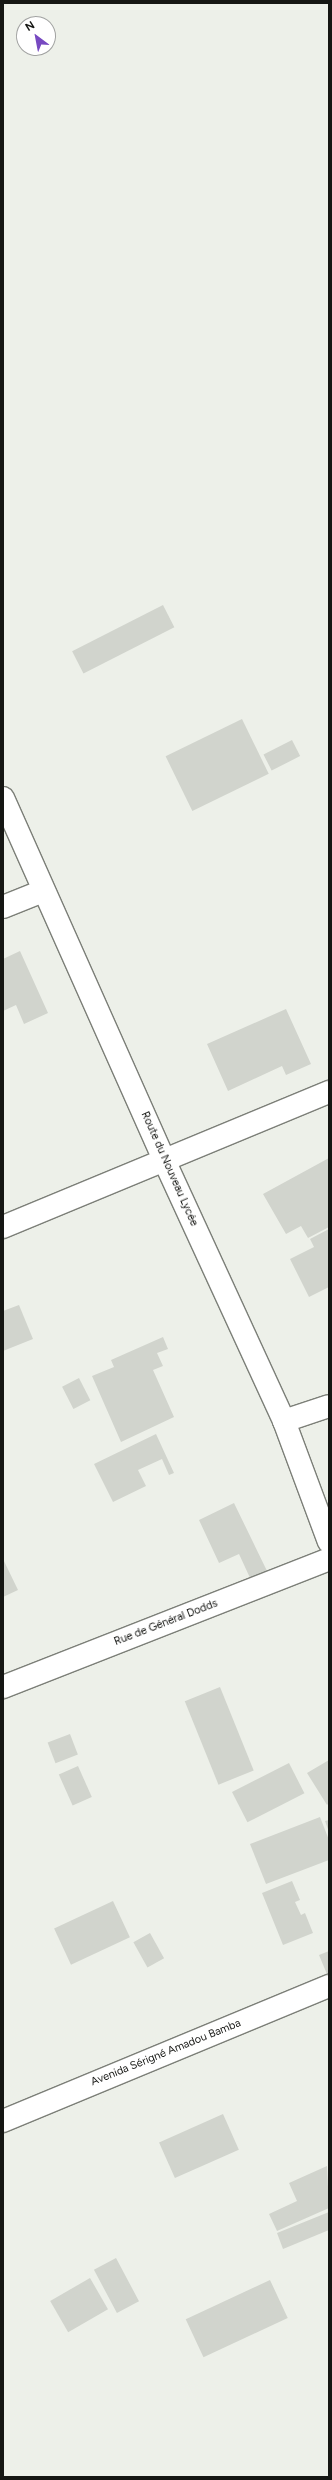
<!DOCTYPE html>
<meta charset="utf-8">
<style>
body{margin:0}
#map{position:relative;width:332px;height:2480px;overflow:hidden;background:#edf0e9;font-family:Figtree,sans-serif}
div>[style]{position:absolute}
.building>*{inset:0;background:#d1d4cd;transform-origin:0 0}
.roads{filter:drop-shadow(1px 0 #7c7f78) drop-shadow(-1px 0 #7c7f78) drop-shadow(0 1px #7c7f78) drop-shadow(0 -1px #7c7f78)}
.minor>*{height:22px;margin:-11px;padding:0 11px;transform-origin:11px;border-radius:11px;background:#fff}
span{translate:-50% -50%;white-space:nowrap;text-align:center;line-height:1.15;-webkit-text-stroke:4px #fff;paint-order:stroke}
.street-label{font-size:11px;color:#151613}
.frame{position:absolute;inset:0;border:4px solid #151613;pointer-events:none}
.north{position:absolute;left:16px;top:16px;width:40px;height:40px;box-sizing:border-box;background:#fff;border:1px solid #a1a2a1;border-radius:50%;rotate:328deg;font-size:11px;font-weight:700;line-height:16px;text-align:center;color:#151613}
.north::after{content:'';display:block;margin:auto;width:14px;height:18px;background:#7749c1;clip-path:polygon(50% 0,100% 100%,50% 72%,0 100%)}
</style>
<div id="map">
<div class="building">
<div style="left:163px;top:605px;width:25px;height:102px;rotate:63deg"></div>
<div style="left:242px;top:719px;width:61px;height:85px;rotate:64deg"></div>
<div style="left:292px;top:740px;width:18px;height:32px;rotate:63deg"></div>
<div style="clip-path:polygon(20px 951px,48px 1013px,24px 1024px,16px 1005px,3px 1011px,3px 959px)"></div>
<div style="clip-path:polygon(286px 1009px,311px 1064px,286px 1075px,282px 1066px,228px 1091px,207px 1044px)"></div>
<div style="clip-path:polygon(329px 1158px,329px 1227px,308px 1238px,301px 1226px,286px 1234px,263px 1194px)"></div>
<div style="clip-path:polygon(329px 1229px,329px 1287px,309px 1297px,290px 1259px,314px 1247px,310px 1239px)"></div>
<div style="clip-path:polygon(19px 1305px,33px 1339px,3px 1351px,3px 1311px)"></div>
<div style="clip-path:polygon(163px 1337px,168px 1349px,157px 1353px,163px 1366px,153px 1370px,174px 1417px,121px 1442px,92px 1376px,114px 1367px,111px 1360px)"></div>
<div style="left:79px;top:1378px;width:25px;height:19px;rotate:63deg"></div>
<div style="clip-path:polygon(156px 1434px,174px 1473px,169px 1475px,162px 1459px,138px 1470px,146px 1486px,113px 1502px,94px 1464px)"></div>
<div style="clip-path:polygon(234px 1503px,268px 1573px,251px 1580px,239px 1554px,219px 1563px,199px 1520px)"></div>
<div style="clip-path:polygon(3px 1559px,18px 1590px,3px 1597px)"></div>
<div style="left:220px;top:1687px;width:90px;height:38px;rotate:68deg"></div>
<div style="left:70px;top:1734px;width:22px;height:24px;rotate:69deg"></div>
<div style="clip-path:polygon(329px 1760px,329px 1803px,327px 1805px,307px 1773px)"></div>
<div style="left:289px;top:1763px;width:34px;height:64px;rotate:63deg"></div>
<div style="left:78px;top:1766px;width:34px;height:21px;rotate:66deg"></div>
<div style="clip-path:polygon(320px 1817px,329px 1840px,329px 1860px,266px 1884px,250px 1844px)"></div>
<div style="clip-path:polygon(329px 1820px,329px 1832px,325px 1821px)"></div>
<div style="clip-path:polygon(292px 1881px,300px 1900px,295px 1902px,301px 1915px,305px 1913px,313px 1933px,283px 1945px,262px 1893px)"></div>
<div style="left:113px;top:1901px;width:40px;height:65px;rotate:65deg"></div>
<div style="left:150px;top:1933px;width:29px;height:19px;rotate:61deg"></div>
<div style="clip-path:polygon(329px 1951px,329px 1979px,319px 1955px)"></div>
<div style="left:223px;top:2114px;width:39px;height:70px;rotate:66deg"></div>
<div style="clip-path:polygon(327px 2166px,329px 2208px,277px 2231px,269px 2214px,297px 2201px,289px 2183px)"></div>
<div style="clip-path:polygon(329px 2212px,329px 2230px,283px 2249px,277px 2233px)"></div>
<div style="left:116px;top:2258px;width:49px;height:25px;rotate:62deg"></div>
<div style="left:90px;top:2278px;width:36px;height:46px;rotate:60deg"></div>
<div style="left:270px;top:2280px;width:42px;height:93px;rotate:65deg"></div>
</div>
<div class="roads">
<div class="minor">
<div style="left:3px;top:798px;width:396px;rotate:66deg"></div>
<div style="left:164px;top:1160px;width:287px;rotate:65.3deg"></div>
<div style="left:284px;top:1421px;width:129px;rotate:69.6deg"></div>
<div style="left:3px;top:907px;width:43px;rotate:-21.8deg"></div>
<div style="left:3px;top:1227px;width:353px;rotate:-22.5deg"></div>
<div style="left:284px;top:1421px;width:47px;rotate:-18.4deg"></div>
<div style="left:3px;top:1687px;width:350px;rotate:-21.4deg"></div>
<div style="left:3px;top:2121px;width:353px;rotate:-22.5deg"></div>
</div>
</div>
<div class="street-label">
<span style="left:169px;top:1169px;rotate:66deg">Route du Nouveau Lycée</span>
<span style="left:166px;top:1623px;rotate:-21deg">Rue de Général Dodds</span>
<span style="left:166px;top:2053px;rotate:-22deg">Avenida Sérigné Amadou Bamba</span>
</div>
<div class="frame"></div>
<div class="north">N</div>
</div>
